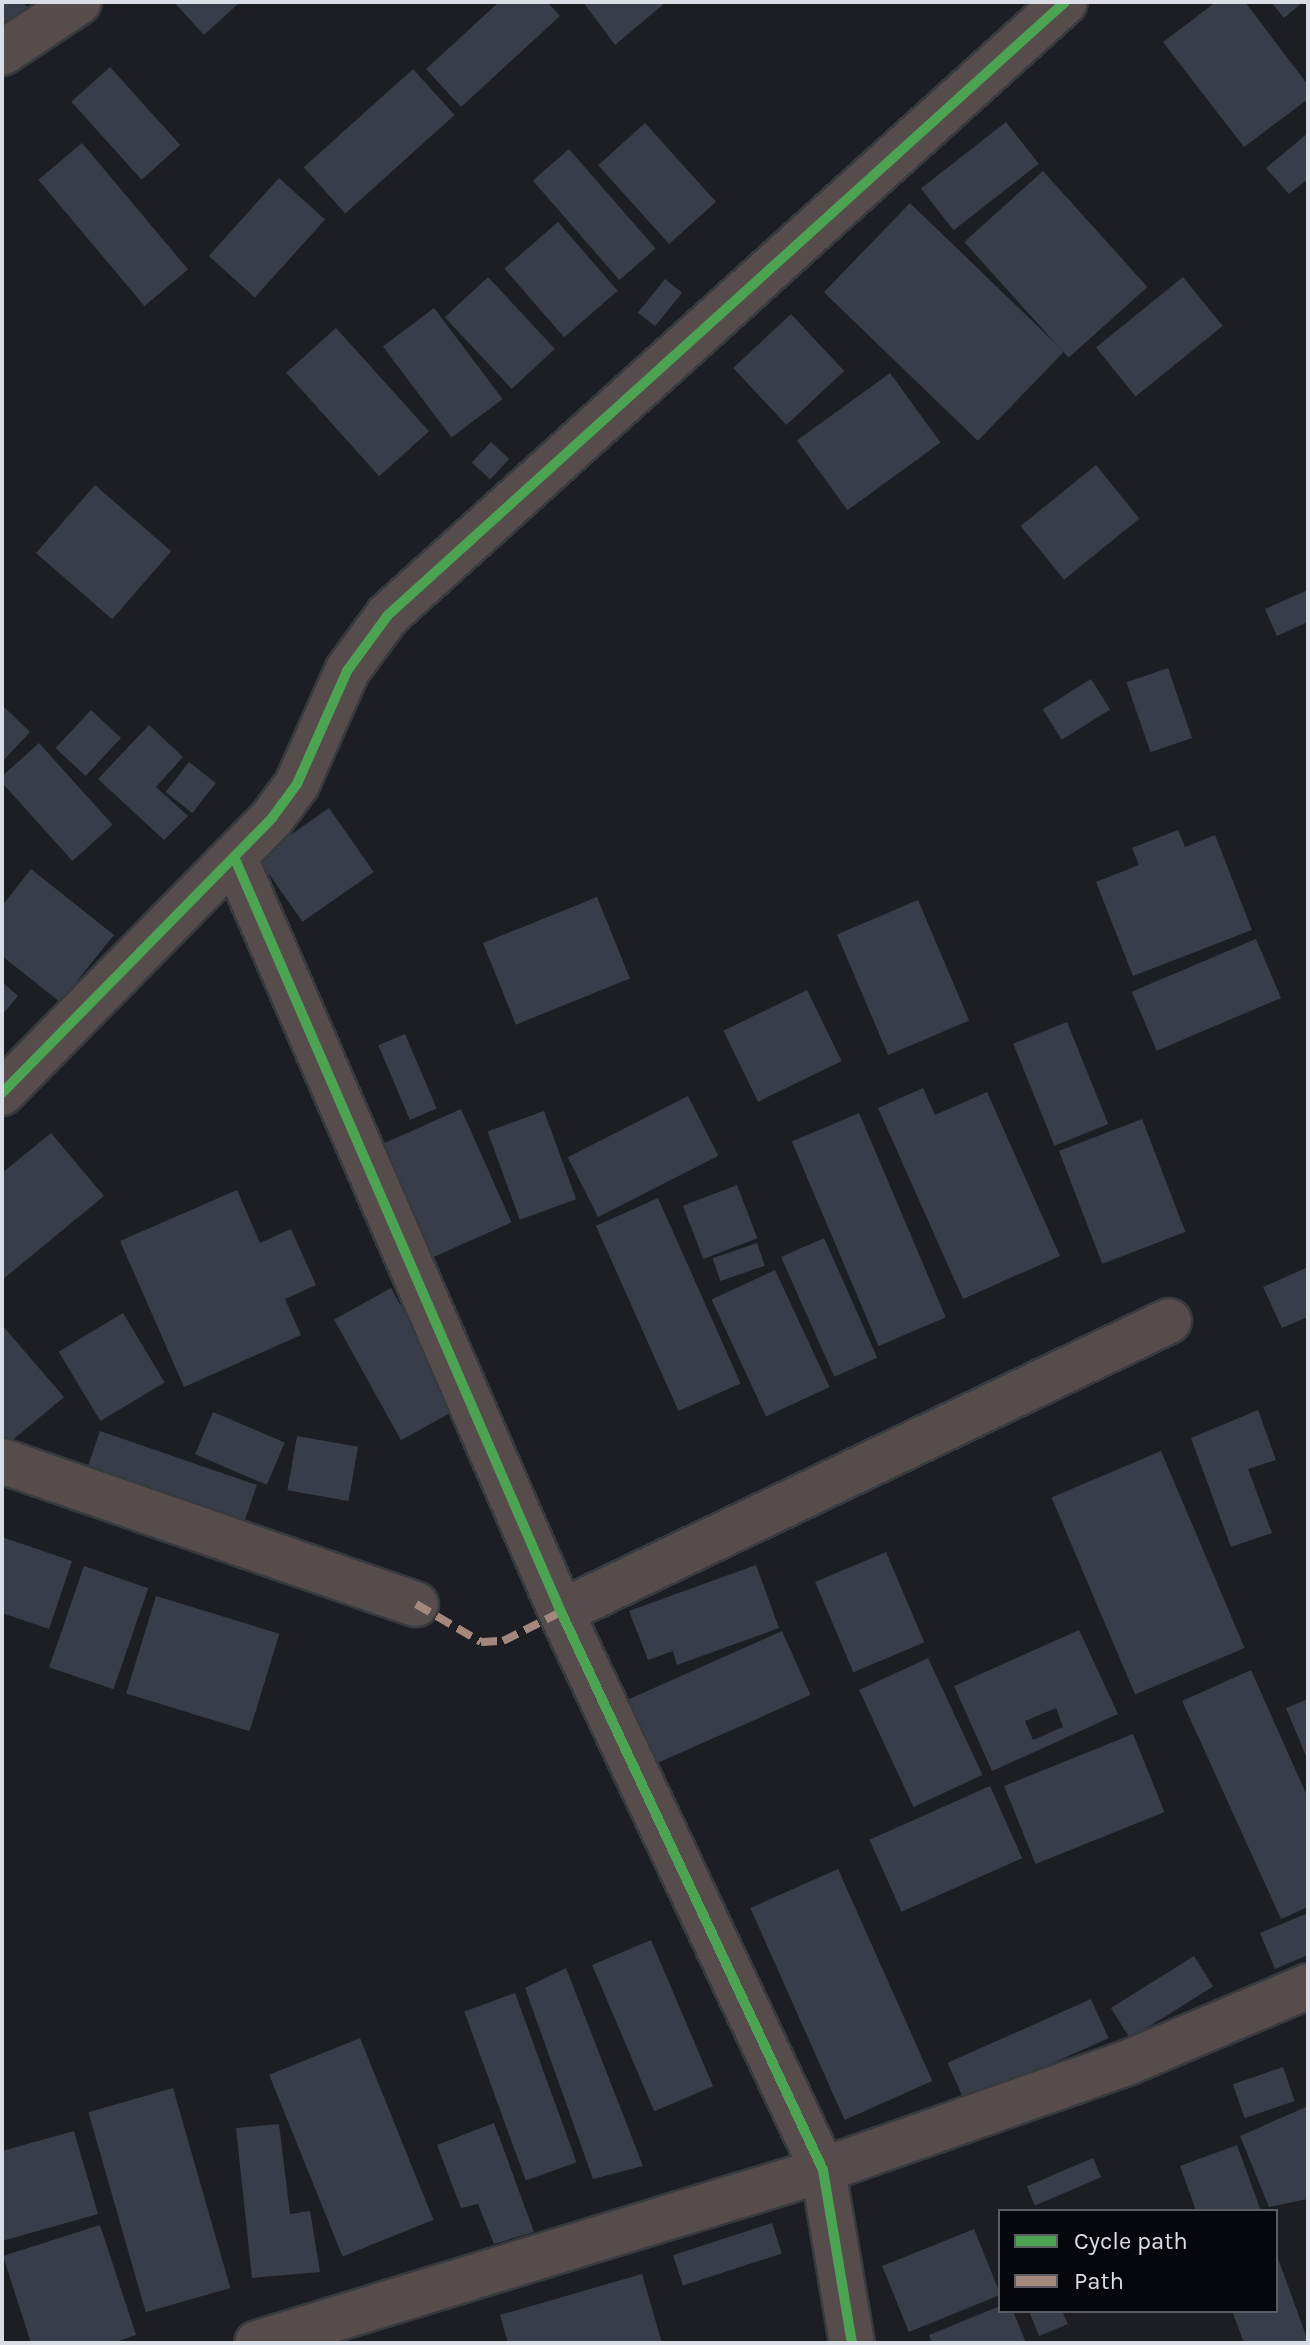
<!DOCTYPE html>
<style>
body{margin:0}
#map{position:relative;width:1310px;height:2345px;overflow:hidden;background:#1c1e24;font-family:Karla,sans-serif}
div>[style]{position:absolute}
.building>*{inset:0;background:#383d49;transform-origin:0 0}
.roads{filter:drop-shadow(2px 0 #373a3e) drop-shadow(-2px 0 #373a3e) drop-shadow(0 2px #373a3e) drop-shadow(0 -2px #373a3e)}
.minor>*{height:44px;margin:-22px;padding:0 22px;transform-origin:22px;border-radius:22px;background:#564c4c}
.quiet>*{height:8px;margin-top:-4px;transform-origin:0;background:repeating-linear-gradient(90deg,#a5887d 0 16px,transparent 0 24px)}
.cycleway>*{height:10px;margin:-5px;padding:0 5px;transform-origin:5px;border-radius:5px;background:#4ca352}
span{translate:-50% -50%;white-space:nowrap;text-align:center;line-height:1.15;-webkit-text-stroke:7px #06070c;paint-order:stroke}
.frame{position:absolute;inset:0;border:4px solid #dadde5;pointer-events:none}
.legend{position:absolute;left:998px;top:2209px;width:280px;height:104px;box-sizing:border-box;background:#06070c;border:2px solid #5b5d63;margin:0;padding:10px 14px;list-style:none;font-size:24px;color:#dadde5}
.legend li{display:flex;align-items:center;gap:16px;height:40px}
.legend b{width:40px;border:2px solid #5b5d63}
</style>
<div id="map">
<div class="building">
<div style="clip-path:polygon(2px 2px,22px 2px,33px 12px,2px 42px)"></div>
<div style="clip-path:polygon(174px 2px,240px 2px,204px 35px)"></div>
<div style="clip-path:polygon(499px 2px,547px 2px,560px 16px,461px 107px,426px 69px)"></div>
<div style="clip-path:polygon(583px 2px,666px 2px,615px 45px)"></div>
<div style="clip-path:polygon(1216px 2px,1245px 2px,1308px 85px,1308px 99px,1244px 147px,1163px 42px)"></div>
<div style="clip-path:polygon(1271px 2px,1303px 2px,1284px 18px)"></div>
<div style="left:110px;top:67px;width:105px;height:52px;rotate:48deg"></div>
<div style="left:413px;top:69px;width:62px;height:147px;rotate:48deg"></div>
<div style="left:1006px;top:122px;width:53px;height:108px;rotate:52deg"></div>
<div style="left:645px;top:123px;width:106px;height:63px;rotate:48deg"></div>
<div style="clip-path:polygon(1308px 133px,1308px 179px,1289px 194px,1266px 168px)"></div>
<div style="left:82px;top:143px;width:165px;height:57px;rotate:50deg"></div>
<div style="left:569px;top:149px;width:132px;height:48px;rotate:49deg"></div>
<div style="left:1043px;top:171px;width:156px;height:106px;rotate:48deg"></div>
<div style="left:279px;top:178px;width:62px;height:105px;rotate:42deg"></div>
<div style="left:910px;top:203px;width:214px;height:124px;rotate:44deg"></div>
<div style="left:558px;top:222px;width:91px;height:71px;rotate:49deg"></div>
<div style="left:488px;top:277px;width:98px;height:59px;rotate:47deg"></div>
<div style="left:1183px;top:277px;width:63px;height:112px;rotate:51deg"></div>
<div style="left:665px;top:279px;width:22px;height:43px;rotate:39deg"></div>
<div style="left:434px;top:308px;width:114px;height:64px;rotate:53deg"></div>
<div style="left:791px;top:314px;width:78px;height:79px;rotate:47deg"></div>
<div style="left:336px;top:328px;width:139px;height:67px;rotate:48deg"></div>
<div style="left:890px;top:373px;width:86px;height:115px;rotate:54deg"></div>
<div style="left:491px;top:442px;width:25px;height:28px;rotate:43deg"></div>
<div style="left:1096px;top:465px;width:69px;height:97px;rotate:51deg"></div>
<div style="left:95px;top:485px;width:101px;height:90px;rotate:41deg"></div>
<div style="clip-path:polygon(1308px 590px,1308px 622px,1277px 636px,1265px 609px)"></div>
<div style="left:1168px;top:668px;width:74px;height:44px;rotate:71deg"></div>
<div style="left:1091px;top:679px;width:36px;height:57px;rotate:58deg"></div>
<div style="clip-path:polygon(2px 705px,30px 732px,2px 762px)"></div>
<div style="left:91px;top:710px;width:41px;height:52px;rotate:43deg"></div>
<div style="clip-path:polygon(149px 725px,183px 757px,156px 787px,188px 816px,164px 840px,98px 779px)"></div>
<div style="left:39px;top:743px;width:110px;height:54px;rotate:48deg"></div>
<div style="left:189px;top:762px;width:34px;height:38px;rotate:38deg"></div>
<div style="left:329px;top:808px;width:78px;height:87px;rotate:55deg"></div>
<div style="clip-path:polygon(1178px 830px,1185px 847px,1215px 835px,1252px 930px,1133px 976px,1096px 882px,1139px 865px,1132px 848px)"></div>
<div style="clip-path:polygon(31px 869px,114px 935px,60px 1002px,2px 956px,2px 906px)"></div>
<div style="left:597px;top:897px;width:88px;height:123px;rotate:68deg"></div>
<div style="left:918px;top:900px;width:131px;height:88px;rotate:67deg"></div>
<div style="left:1256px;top:939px;width:64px;height:135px;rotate:67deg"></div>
<div style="clip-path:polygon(2px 982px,18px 996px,2px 1015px)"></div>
<div style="left:807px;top:990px;width:79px;height:93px;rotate:64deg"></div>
<div style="left:1067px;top:1022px;width:110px;height:58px;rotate:68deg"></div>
<div style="left:405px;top:1034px;width:81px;height:29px;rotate:67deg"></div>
<div style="clip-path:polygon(923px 1088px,935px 1115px,987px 1092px,1060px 1256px,963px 1299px,878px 1108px)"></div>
<div style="left:688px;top:1096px;width:67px;height:135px;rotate:63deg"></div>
<div style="left:461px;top:1109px;width:124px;height:87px;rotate:66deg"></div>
<div style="left:544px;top:1111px;width:94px;height:60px;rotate:70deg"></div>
<div style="left:859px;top:1113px;width:222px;height:73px;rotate:67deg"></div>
<div style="left:1142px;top:1119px;width:121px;height:89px;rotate:69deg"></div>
<div style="clip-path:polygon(51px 1133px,104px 1196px,2px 1280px,2px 1173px)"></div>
<div style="left:737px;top:1185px;width:57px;height:58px;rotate:69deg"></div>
<div style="clip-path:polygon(237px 1190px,260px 1243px,291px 1229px,316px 1285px,285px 1299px,301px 1335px,184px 1387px,120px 1241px)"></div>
<div style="left:658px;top:1198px;width:203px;height:68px;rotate:66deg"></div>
<div style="left:824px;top:1238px;width:131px;height:47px;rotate:66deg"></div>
<div style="left:757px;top:1243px;width:24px;height:47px;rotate:71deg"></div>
<div style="clip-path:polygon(1308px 1267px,1308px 1317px,1282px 1328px,1263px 1287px)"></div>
<div style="left:775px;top:1270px;width:129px;height:70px;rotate:65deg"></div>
<div style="left:391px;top:1288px;width:138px;height:65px;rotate:61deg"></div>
<div style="left:123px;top:1313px;width:81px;height:75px;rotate:59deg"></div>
<div style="clip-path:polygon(2px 1325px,64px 1397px,2px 1449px)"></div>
<div style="clip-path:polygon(1258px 1410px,1276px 1460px,1248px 1469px,1272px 1533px,1231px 1547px,1191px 1438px)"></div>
<div style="left:213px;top:1412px;width:78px;height:46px;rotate:23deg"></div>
<div style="left:100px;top:1431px;width:166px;height:45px;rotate:19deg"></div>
<div style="left:297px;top:1436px;width:62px;height:55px;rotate:10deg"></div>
<div style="left:1161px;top:1451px;width:214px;height:119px;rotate:67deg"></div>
<div style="clip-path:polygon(2px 1537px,72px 1561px,49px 1629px,2px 1613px)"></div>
<div style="left:886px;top:1552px;width:98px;height:77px;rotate:67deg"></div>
<div style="clip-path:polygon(756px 1565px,779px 1628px,677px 1665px,673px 1651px,648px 1660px,629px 1611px)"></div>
<div style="left:84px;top:1566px;width:68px;height:107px;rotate:19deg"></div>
<div style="left:156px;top:1596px;width:129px;height:102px;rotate:17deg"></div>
<div style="clip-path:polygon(evenodd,1079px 1630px,1118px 1714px,992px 1771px,954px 1686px,1079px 1630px,1056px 1708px,1063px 1727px,1033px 1740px,1025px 1721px,1056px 1708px)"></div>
<div style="left:782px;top:1631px;width:70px;height:170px;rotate:66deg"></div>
<div style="left:928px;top:1658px;width:129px;height:76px;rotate:65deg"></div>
<div style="clip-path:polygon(1251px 1670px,1308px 1798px,1308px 1907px,1281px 1919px,1182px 1701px)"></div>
<div style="clip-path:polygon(1308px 1699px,1308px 1761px,1286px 1708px)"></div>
<div style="left:1133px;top:1734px;width:84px;height:139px;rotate:68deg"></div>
<div style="left:990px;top:1786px;width:79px;height:132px;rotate:66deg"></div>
<div style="left:838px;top:1869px;width:232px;height:96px;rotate:66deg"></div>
<div style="clip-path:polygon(1308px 1913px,1308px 1955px,1275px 1969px,1260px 1933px)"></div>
<div style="left:651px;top:1940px;width:159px;height:64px;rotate:67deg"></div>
<div style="left:1194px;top:1956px;width:36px;height:98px;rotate:58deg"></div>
<div style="clip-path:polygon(566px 1968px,643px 2166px,593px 2179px,525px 1988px)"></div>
<div style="left:515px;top:1993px;width:180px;height:54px;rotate:70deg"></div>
<div style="left:1091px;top:1999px;width:43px;height:157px;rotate:66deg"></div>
<div style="left:360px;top:2038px;width:196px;height:98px;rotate:68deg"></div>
<div style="left:1283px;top:2067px;width:36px;height:53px;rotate:71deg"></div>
<div style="left:173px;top:2088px;width:208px;height:88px;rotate:74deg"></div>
<div style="clip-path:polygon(1308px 2106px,1308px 2199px,1269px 2207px,1240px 2136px)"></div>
<div style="clip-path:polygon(494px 2123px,534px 2232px,494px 2244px,478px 2204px,461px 2208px,437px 2145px)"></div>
<div style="clip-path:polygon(279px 2124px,290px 2214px,310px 2211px,320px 2272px,252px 2278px,236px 2128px)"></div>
<div style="clip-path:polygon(74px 2131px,98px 2214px,2px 2241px,2px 2151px)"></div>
<div style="clip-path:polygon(1237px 2145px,1261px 2211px,1196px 2211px,1180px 2166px)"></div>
<div style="left:1093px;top:2158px;width:21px;height:72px;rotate:67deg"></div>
<div style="left:772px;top:2223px;width:32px;height:104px;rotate:72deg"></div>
<div style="clip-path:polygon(100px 2225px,136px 2335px,113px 2343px,31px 2343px,3px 2256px)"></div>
<div style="left:974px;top:2229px;width:71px;height:99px;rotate:68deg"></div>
<div style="clip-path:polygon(1276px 2253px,1308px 2341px,1308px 2343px,1244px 2343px,1232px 2311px,1276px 2311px)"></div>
<div style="clip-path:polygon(642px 2274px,662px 2343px,508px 2343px,500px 2315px)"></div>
<div style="clip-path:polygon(1000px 2306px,1013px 2311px,1026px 2343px,932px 2343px,929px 2335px)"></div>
<div style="clip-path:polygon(1029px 2311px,1062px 2311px,1068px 2324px,1039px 2336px)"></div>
</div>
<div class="roads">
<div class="minor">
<div style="left:2px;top:53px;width:92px;rotate:-33.5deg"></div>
<div style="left:235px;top:859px;width:821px;rotate:66.59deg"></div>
<div style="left:561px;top:1612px;width:616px;rotate:64.85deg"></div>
<div style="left:823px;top:2170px;width:175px;rotate:80.5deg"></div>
<div style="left:2px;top:1093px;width:385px;rotate:-45.5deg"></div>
<div style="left:272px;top:818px;width:42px;rotate:-53.7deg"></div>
<div style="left:297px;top:784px;width:124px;rotate:-66.1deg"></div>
<div style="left:347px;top:671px;width:69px;rotate:-53.8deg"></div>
<div style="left:388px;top:615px;width:913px;rotate:-42.16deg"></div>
<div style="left:2px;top:1461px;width:438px;rotate:19.1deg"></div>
<div style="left:561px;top:1612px;width:674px;rotate:-25.58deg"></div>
<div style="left:257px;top:2343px;width:592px;rotate:-17deg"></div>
<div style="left:823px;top:2170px;width:322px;rotate:-19.4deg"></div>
<div style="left:1127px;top:2063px;width:197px;rotate:-23deg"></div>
</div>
</div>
<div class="quiet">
<div style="left:416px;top:1604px;width:75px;rotate:30.3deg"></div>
<div style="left:481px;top:1642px;width:22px;rotate:-3deg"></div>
<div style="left:503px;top:1641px;width:65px;rotate:-26.6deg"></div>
</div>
<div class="cycleway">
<div style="left:235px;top:859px;width:821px;rotate:66.59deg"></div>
<div style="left:561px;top:1612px;width:616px;rotate:64.85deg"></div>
<div style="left:823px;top:2170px;width:175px;rotate:80.5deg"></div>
<div style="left:2px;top:1093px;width:385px;rotate:-45.5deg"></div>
<div style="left:272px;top:818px;width:42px;rotate:-53.7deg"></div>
<div style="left:297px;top:784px;width:124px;rotate:-66.1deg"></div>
<div style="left:347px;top:671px;width:69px;rotate:-53.8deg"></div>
<div style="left:388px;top:615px;width:913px;rotate:-42.16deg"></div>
</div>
<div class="frame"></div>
<ul class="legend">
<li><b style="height:10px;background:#4ca352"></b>Cycle path</li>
<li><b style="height:10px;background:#a5887d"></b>Path</li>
</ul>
</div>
